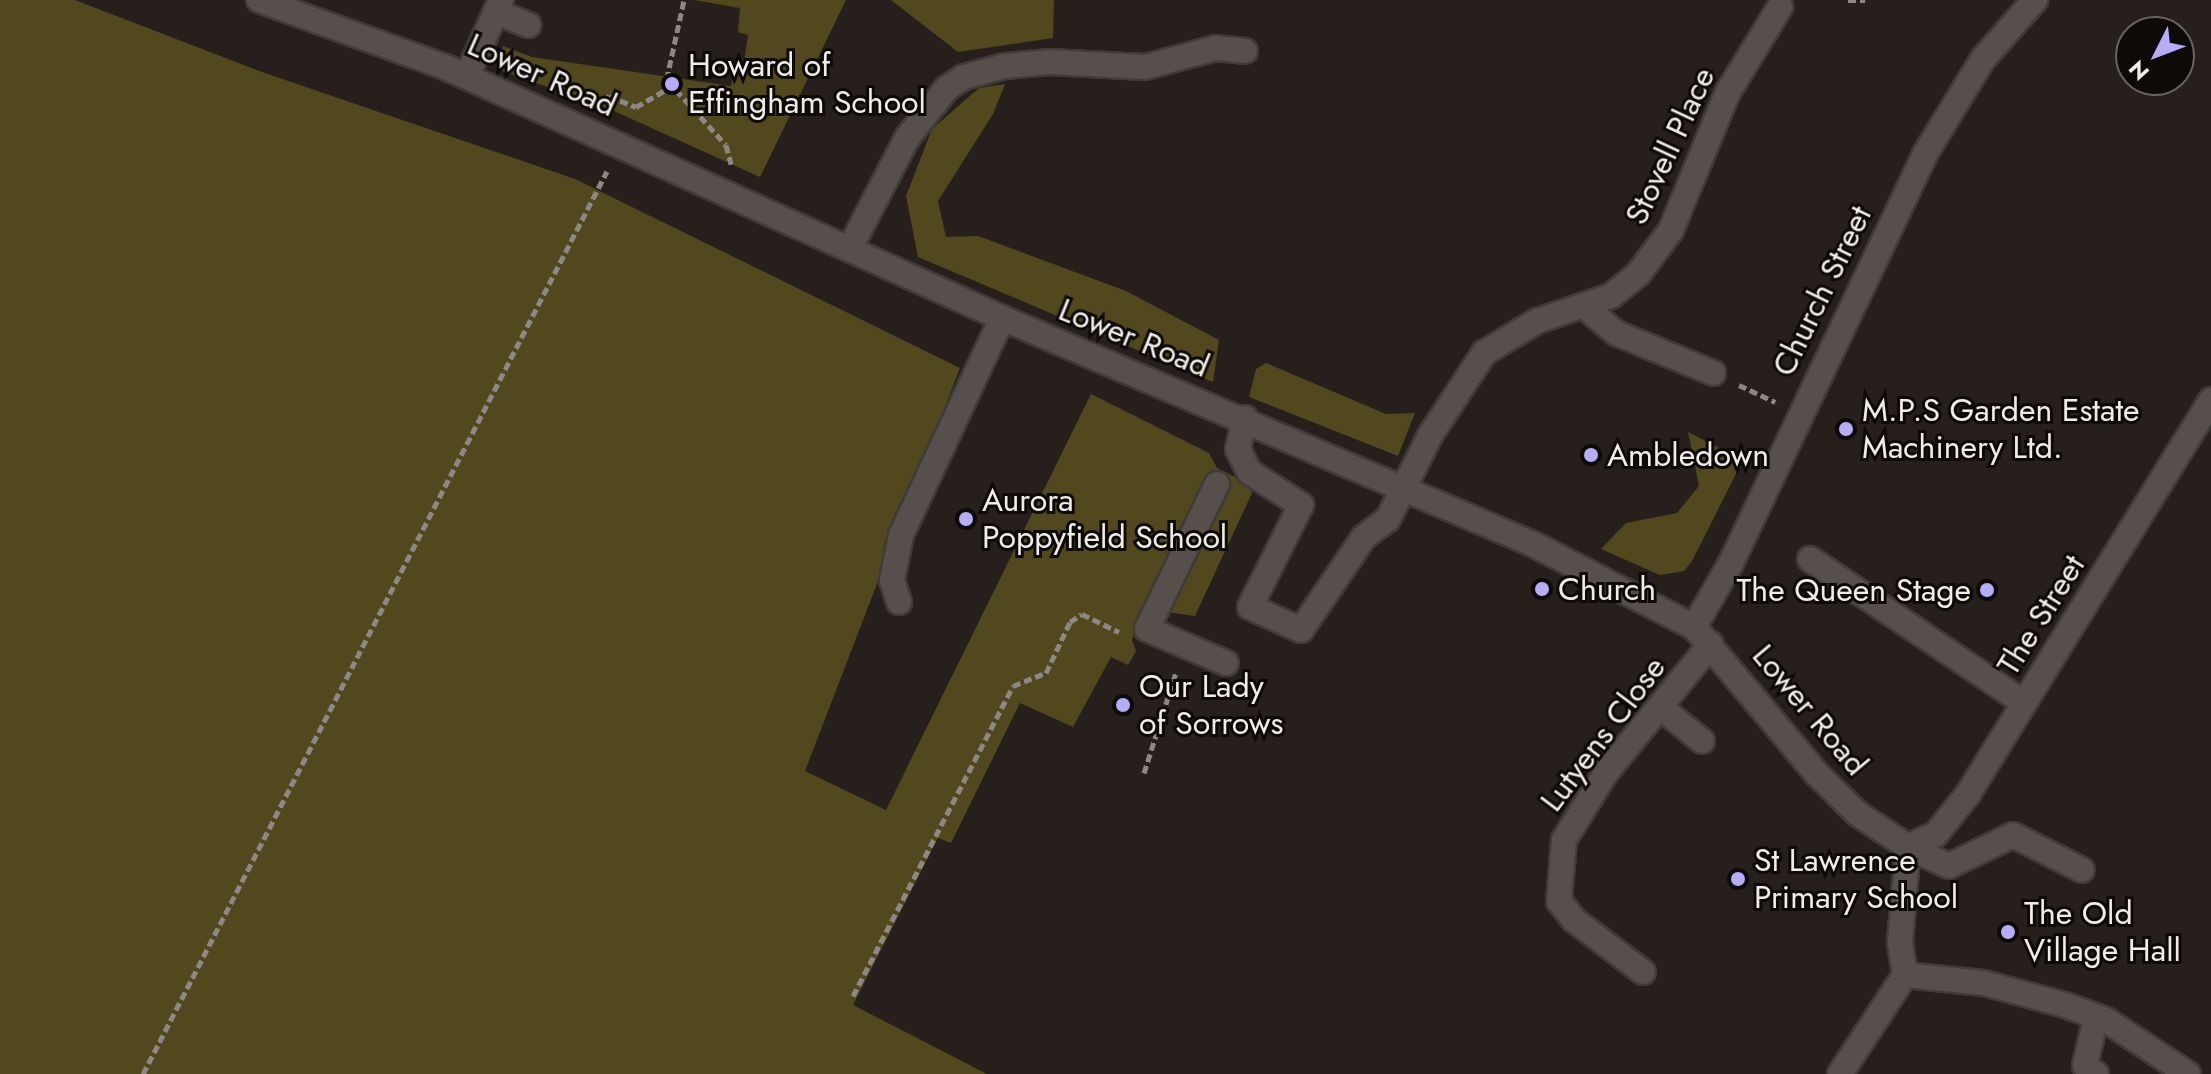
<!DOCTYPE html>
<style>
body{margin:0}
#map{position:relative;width:2211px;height:1074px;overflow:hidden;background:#261f1c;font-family:Jost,sans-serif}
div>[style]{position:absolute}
.green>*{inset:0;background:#51481e}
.path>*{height:5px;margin-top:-2.5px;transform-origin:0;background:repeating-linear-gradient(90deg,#8d8885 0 8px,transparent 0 12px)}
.roads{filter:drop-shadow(2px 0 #403b39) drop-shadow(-2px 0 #403b39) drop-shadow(0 2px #403b39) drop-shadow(0 -2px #403b39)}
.minor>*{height:24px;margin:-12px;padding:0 12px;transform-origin:12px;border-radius:12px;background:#564f4b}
.dots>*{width:22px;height:22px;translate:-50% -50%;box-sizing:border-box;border:4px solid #0d0a08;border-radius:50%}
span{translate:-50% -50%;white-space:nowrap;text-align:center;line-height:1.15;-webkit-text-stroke:6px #0d0a08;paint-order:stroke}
.poi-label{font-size:32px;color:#f0ece9}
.left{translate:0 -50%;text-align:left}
.right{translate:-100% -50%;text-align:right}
.street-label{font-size:32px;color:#f0ece9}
.north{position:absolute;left:2115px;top:16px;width:80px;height:80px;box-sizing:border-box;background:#0d0a08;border:2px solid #686462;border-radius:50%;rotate:228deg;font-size:22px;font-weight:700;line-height:32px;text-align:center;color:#f0ece9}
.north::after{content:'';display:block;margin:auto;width:28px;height:36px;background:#b6acf8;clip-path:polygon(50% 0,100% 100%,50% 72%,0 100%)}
</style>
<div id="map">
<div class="green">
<div style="clip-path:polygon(0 0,75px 0,259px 71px,575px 179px,960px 368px,805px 771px,886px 810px,1091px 394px,1209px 453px,1217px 468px,1249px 484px,1252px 493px,1195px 616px,1153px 610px,1136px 629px,1132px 640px,1136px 651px,1128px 665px,1111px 657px,1073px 727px,1020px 703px,951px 843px,938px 838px,853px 1005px,987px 1074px,0 1074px)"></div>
<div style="clip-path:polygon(694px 0,846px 0,760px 177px,614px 111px,497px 69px,503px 46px,532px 57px,731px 86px,735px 61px,744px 62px,748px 35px,738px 32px,740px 8px)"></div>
<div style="clip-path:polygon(891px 0,1054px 0,1053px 38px,958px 52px)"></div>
<div style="clip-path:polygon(1005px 84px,993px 114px,938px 201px,946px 237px,978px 236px,1126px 291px,1219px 340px,1213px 382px,918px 257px,906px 196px,932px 129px,979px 88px)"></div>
<div style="clip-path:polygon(1266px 363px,1386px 414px,1415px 413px,1398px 456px,1249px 397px,1256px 369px)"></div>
<div style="clip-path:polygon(1688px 432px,1743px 460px,1692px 561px,1684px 571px,1660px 575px,1601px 549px,1626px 523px,1677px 513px,1699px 486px)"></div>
</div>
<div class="path">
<div style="left:1848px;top:0;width:17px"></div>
<div style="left:668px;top:81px;width:86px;rotate:47.8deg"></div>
<div style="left:726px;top:145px;width:20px;rotate:75deg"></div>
<div style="left:597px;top:103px;width:14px;rotate:-30deg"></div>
<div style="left:609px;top:96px;width:29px;rotate:22deg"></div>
<div style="left:636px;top:107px;width:32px;rotate:-30deg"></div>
<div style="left:664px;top:91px;width:93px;rotate:-77.6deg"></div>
<div style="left:1739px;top:385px;width:40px;rotate:25deg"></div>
<div style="left:1144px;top:773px;width:106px;rotate:-72.4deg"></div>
<div style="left:853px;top:996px;width:349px;rotate:-62.7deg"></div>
<div style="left:1013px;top:686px;width:35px;rotate:-22deg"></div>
<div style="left:1046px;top:673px;width:56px;rotate:-64.8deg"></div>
<div style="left:1070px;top:622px;width:14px;rotate:-34deg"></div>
<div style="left:1082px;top:614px;width:41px;rotate:25.9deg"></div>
<div style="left:143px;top:1074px;width:1015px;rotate:-62.8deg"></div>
</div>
<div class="roads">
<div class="minor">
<div style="left:259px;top:0;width:198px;rotate:19.8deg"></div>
<div style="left:445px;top:67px;width:611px;rotate:24.26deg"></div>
<div style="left:1002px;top:318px;width:577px;rotate:23.06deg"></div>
<div style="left:1533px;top:544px;width:181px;rotate:27.3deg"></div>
<div style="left:1694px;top:627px;width:192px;rotate:50.1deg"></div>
<div style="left:1817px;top:774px;width:57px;rotate:44.3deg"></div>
<div style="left:1858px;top:814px;width:60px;rotate:33.4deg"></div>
<div style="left:1908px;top:847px;width:45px;rotate:24.9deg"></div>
<div style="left:1949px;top:866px;width:71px;rotate:-25.8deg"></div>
<div style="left:2013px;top:835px;width:77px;rotate:26.9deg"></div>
<div style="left:496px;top:12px;width:35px;rotate:22deg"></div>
<div style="left:467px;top:76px;width:83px;rotate:-65.9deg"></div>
<div style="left:850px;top:248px;width:124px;rotate:-62.6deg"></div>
<div style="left:907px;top:138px;width:64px;rotate:-51.3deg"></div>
<div style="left:947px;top:88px;width:20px;rotate:-33deg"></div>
<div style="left:964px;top:77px;width:42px;rotate:-15deg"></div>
<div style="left:1005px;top:66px;width:45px;rotate:-5.1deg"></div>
<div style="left:1050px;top:62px;width:95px;rotate:3deg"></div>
<div style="left:1145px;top:67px;width:73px;rotate:-15deg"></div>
<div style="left:1216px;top:48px;width:29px;rotate:6deg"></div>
<div style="left:1584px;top:306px;width:42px;rotate:40.2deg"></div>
<div style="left:1616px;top:333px;width:105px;rotate:22.4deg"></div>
<div style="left:1245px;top:418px;width:32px;rotate:103deg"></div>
<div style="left:1238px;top:449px;width:25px;rotate:64deg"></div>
<div style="left:1249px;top:472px;width:62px;rotate:32.4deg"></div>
<div style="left:1301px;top:505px;width:114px;rotate:116.6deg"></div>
<div style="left:1250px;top:607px;width:56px;rotate:24.3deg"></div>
<div style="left:1301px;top:630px;width:112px;rotate:-55.9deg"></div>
<div style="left:1364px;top:537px;width:30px;rotate:-37deg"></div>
<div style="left:1388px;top:519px;width:95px;rotate:-63.2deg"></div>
<div style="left:1431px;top:434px;width:97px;rotate:-56.8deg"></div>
<div style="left:1484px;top:353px;width:62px;rotate:-31.1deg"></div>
<div style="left:1537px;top:321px;width:78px;rotate:-18.7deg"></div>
<div style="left:1611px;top:296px;width:36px;rotate:-39deg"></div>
<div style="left:1639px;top:273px;width:54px;rotate:-53.3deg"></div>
<div style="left:1671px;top:230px;width:149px;rotate:-67.6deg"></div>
<div style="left:1728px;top:92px;width:100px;rotate:-58.5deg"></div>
<div style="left:1217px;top:484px;width:161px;rotate:115.8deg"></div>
<div style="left:1147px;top:629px;width:86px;rotate:23.3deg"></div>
<div style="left:1810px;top:559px;width:258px;rotate:33.9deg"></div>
<div style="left:899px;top:602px;width:23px;rotate:-108deg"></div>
<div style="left:892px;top:580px;width:46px;rotate:-78.7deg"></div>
<div style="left:901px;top:535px;width:239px;rotate:-65deg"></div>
<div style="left:1694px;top:627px;width:74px;rotate:-60deg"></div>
<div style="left:1731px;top:563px;width:453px;rotate:-64.6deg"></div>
<div style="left:1925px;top:154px;width:111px;rotate:-58.6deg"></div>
<div style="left:1983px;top:59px;width:79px;rotate:-48.6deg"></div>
<div style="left:1660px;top:707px;width:54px;rotate:39deg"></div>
<div style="left:1908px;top:847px;width:31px;rotate:-25deg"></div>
<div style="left:1936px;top:834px;width:51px;rotate:-51.3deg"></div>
<div style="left:1968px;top:794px;width:463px;rotate:-58.3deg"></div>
<div style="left:1643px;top:972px;width:86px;rotate:-143deg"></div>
<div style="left:1574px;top:920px;width:24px;rotate:-128deg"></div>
<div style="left:1559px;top:901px;width:61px;rotate:-85.3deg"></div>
<div style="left:1564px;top:840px;width:81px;rotate:-58.1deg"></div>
<div style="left:1607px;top:771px;width:164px;rotate:-50.7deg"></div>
<div style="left:1905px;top:975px;width:79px;rotate:5.8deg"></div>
<div style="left:1984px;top:983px;width:84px;rotate:15.2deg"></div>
<div style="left:2065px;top:1005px;width:44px;rotate:20.1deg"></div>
<div style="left:2106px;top:1020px;width:98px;rotate:33.4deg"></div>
<div style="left:1840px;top:1074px;width:118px;rotate:-56.7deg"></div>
<div style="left:1905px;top:975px;width:33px;rotate:-99deg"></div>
<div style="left:1900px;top:942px;width:95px;rotate:-85.2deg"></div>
<div style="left:2096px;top:1074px;width:14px;rotate:-141deg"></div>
<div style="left:2085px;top:1065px;width:49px;rotate:-77.1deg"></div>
</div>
</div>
<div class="dots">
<div style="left:672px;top:84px;background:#b6acf8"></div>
<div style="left:1846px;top:429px;background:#b6acf8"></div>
<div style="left:1591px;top:455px;background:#b6acf8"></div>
<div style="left:966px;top:519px;background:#b6acf8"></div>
<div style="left:1542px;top:589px;background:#b6acf8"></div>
<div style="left:1987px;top:590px;background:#b6acf8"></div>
<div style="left:1123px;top:705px;background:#b6acf8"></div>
<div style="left:1738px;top:879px;background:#b6acf8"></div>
<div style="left:2008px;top:932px;background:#b6acf8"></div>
</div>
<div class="poi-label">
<span class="left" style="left:688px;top:84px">Howard of<br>Effingham School</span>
<span class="left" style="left:1862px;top:429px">M.P.S Garden Estate<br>Machinery Ltd.</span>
<span class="left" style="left:1607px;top:455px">Ambledown</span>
<span class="left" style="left:982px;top:519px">Aurora<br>Poppyfield School</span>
<span class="left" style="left:1558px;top:589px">Church</span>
<span class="right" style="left:1971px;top:590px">The Queen Stage</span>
<span class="left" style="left:1139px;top:705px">Our Lady<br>of Sorrows</span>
<span class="left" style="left:1754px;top:879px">St Lawrence<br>Primary School</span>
<span class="left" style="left:2024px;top:932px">The Old<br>Village Hall</span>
</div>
<div class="street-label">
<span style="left:542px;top:75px;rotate:24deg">Lower Road</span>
<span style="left:1670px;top:146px;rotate:-65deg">Stovell Place</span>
<span style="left:1822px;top:291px;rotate:-64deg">Church Street</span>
<span style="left:1134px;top:338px;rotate:22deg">Lower Road</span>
<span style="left:2041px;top:615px;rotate:-58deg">The Street</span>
<span style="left:1810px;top:710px;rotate:50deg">Lower Road</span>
<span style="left:1603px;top:734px;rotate:-53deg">Lutyens Close</span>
</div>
<div class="north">N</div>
</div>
